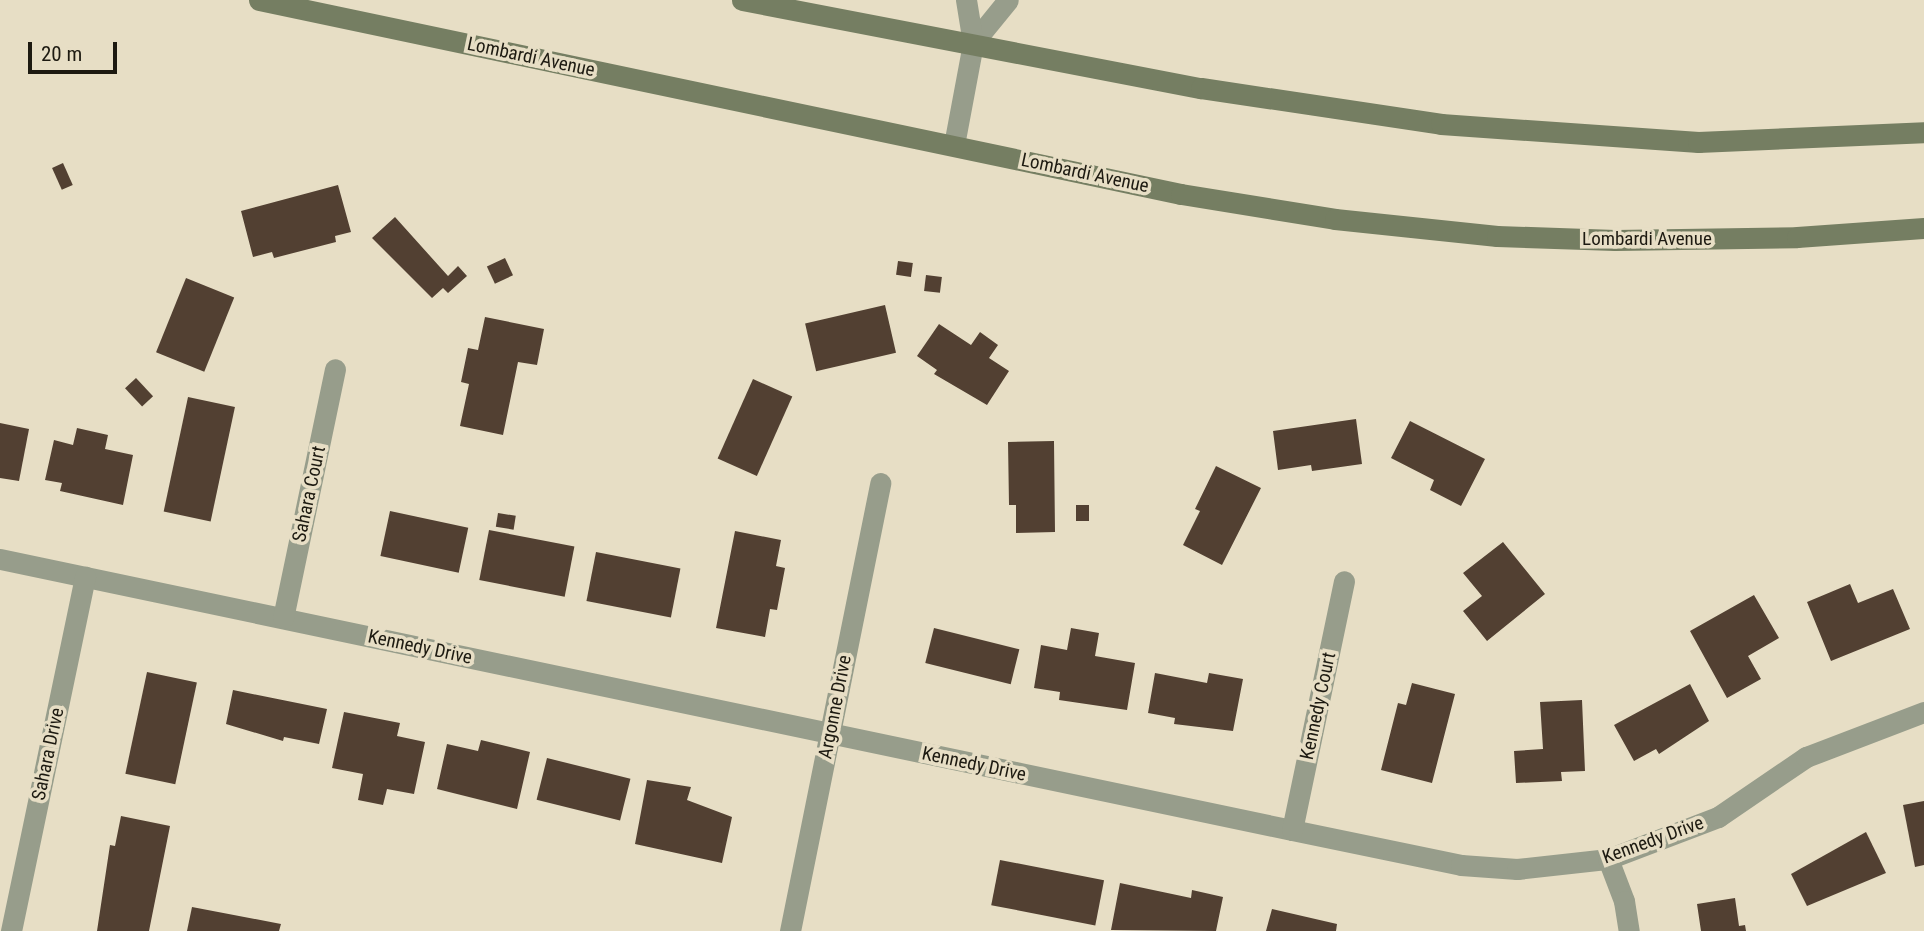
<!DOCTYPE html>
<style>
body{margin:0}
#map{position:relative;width:1924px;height:931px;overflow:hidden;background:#e7dec5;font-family:"Roboto Condensed",sans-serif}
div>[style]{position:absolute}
.building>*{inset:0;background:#524032;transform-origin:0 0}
.street>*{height:21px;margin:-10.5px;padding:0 10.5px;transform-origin:10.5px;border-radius:10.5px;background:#979d8b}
.secondary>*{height:21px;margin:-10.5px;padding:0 10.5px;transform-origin:10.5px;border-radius:10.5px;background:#757e62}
span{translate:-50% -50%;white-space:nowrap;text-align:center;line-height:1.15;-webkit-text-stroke:7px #e7dec5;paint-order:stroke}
.street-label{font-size:19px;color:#1d1a11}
.scale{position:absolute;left:28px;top:42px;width:89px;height:32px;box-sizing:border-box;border:4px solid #1d1a11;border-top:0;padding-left:9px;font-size:21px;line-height:24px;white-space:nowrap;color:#1d1a11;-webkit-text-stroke:5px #e7dec5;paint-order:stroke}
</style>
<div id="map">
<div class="building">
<div style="left:63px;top:163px;width:24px;height:12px;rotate:66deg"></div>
<div style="clip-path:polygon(338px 185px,351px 232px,335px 236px,336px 242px,274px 258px,272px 252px,253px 257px,241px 211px)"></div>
<div style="clip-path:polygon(395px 217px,448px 276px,458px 266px,467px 276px,448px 293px,443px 288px,432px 298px,372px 238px)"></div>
<div style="left:505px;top:258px;width:19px;height:20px;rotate:65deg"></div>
<div style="left:898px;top:261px;width:15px;height:14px;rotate:8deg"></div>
<div style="left:926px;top:275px;width:16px;height:16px;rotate:7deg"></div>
<div style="left:186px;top:278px;width:52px;height:80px;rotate:22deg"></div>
<div style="left:885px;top:305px;width:49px;height:82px;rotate:77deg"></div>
<div style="clip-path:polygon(485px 317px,544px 329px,537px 365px,518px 362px,503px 435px,460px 426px,469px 384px,461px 382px,468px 348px,478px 350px)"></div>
<div style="clip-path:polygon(939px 324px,971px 345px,980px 332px,998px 345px,989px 358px,1009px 371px,987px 405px,934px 374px,937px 370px,917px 356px)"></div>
<div style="left:136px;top:378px;width:25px;height:15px;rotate:47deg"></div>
<div style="left:753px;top:379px;width:43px;height:87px;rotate:24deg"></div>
<div style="left:188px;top:397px;width:48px;height:117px;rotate:12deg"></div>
<div style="clip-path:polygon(1356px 419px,1362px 464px,1312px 471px,1311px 465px,1278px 470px,1273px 431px)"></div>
<div style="clip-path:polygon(1410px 421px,1485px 459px,1461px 506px,1430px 490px,1434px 480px,1391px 458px)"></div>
<div style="clip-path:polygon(0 423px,29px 429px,19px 481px,0 478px)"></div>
<div style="clip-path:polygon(77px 428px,108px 435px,105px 449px,133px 455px,123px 505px,60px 491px,62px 483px,45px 480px,54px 440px,73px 445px)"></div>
<div style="clip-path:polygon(1054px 441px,1055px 532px,1016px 533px,1016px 505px,1009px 505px,1008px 442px)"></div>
<div style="clip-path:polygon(1216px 466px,1261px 488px,1222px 565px,1183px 545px,1200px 511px,1195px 509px)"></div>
<div style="left:1089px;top:505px;width:16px;height:13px;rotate:90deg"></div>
<div style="left:390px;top:511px;width:80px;height:46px;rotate:12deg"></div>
<div style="left:498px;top:513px;width:18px;height:14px;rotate:9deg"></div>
<div style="left:489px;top:530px;width:87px;height:51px;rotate:11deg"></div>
<div style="clip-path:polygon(735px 531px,781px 540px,776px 566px,785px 568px,777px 610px,770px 609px,765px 637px,716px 628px)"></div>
<div style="clip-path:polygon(1503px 542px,1545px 594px,1487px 641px,1463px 611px,1482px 596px,1463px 573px)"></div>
<div style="left:596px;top:552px;width:86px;height:50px;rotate:11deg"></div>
<div style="clip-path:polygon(1850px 584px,1858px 603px,1893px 589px,1910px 629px,1831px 661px,1807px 602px)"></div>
<div style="clip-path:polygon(1754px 595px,1779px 638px,1748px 656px,1761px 679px,1727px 698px,1690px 631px)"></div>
<div style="left:934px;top:628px;width:88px;height:36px;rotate:14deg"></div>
<div style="clip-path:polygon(1071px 628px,1099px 633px,1095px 656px,1135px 663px,1127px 710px,1059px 700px,1060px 692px,1034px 688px,1041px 645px,1067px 650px)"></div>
<div style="left:147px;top:672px;width:51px;height:104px;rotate:12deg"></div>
<div style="clip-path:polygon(1155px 673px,1207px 683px,1209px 673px,1243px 679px,1233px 731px,1174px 724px,1175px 718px,1148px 713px)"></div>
<div style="clip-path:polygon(1412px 683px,1455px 694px,1432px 783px,1381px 770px,1398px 703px,1406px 705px)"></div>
<div style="clip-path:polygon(1690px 684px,1709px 721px,1659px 754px,1656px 749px,1634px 761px,1614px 725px)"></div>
<div style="clip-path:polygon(233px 690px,327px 709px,319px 744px,284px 737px,283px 741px,226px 724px)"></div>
<div style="clip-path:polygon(1582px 700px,1585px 771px,1561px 772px,1562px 781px,1516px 783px,1514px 751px,1543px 749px,1540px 702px)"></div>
<div style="clip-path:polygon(344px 712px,400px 723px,397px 736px,425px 742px,414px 794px,387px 789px,383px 805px,358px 800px,363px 774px,332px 768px)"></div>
<div style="clip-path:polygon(481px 740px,530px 752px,517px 809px,437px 789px,447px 744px,478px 751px)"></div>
<div style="left:547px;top:758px;width:86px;height:43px;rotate:14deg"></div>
<div style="clip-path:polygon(647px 780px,691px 787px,687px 800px,732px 817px,722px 863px,635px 844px)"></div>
<div style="clip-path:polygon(1924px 801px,1924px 865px,1915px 867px,1903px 805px)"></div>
<div style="clip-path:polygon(121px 816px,170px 826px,149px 931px,97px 931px,110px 845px,115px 846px)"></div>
<div style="clip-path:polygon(1866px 832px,1886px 873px,1807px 906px,1791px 874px)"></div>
<div style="left:1000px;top:860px;width:106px;height:46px;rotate:11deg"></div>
<div style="clip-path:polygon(1120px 883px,1191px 898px,1192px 890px,1223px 897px,1216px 931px,1111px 930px)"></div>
<div style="clip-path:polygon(1735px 898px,1739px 926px,1745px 925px,1746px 931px,1701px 931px,1697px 904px)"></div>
<div style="clip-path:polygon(192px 907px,281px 924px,279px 931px,187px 931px)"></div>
<div style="clip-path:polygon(1272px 909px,1337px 924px,1336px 931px,1266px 931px)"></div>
</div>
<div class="street">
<div style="left:973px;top:43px;width:55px;rotate:-50.9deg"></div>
<div style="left:954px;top:145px;width:104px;rotate:-79.4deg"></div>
<div style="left:973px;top:43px;width:44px;rotate:-99.2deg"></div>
<div style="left:0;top:559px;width:1320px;rotate:11.85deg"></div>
<div style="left:1292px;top:830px;width:173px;rotate:11.7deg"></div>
<div style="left:1461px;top:865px;width:56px;rotate:4.1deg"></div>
<div style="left:1517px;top:869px;width:92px;rotate:-6.3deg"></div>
<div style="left:1608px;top:859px;width:118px;rotate:-20.9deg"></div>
<div style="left:1718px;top:817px;width:107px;rotate:-34.3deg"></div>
<div style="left:1806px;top:757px;width:126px;rotate:-20.9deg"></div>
<div style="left:283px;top:618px;width:254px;rotate:-78.2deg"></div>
<div style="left:1292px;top:830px;width:254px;rotate:-78.2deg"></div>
<div style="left:1608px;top:859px;width:45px;rotate:69.1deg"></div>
<div style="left:1624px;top:901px;width:30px;rotate:81deg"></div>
<div style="left:11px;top:931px;width:362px;rotate:-78.2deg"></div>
<div style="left:790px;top:931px;width:457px;rotate:-78.6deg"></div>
</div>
<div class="secondary">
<div style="left:259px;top:0;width:942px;rotate:11.88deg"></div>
<div style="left:1181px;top:194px;width:156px;rotate:9.2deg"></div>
<div style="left:1335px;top:219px;width:163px;rotate:6deg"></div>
<div style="left:1497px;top:236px;width:118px;rotate:1.9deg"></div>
<div style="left:1615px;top:240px;width:182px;rotate:-0.9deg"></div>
<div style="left:1797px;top:237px;width:127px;rotate:-4.1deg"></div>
<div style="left:742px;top:0;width:467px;rotate:10.9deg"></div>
<div style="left:1201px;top:88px;width:243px;rotate:8.5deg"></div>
<div style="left:1441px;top:124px;width:258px;rotate:4deg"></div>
<div style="left:1698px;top:142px;width:226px;rotate:-2.5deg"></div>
</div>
<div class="street-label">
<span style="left:531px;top:57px;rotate:12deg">Lombardi Avenue</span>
<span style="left:1085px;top:173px;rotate:12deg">Lombardi Avenue</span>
<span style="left:1647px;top:239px">Lombardi Avenue</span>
<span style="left:309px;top:494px;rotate:-78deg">Sahara Court</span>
<span style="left:420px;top:647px;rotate:12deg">Kennedy Drive</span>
<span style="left:1318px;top:706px;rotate:-78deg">Kennedy Court</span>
<span style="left:835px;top:707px;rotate:-79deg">Argonne Drive</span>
<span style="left:48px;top:754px;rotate:-78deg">Sahara Drive</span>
<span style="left:974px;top:764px;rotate:12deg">Kennedy Drive</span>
<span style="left:1653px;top:840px;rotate:-20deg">Kennedy Drive</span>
</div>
<div class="scale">20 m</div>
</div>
